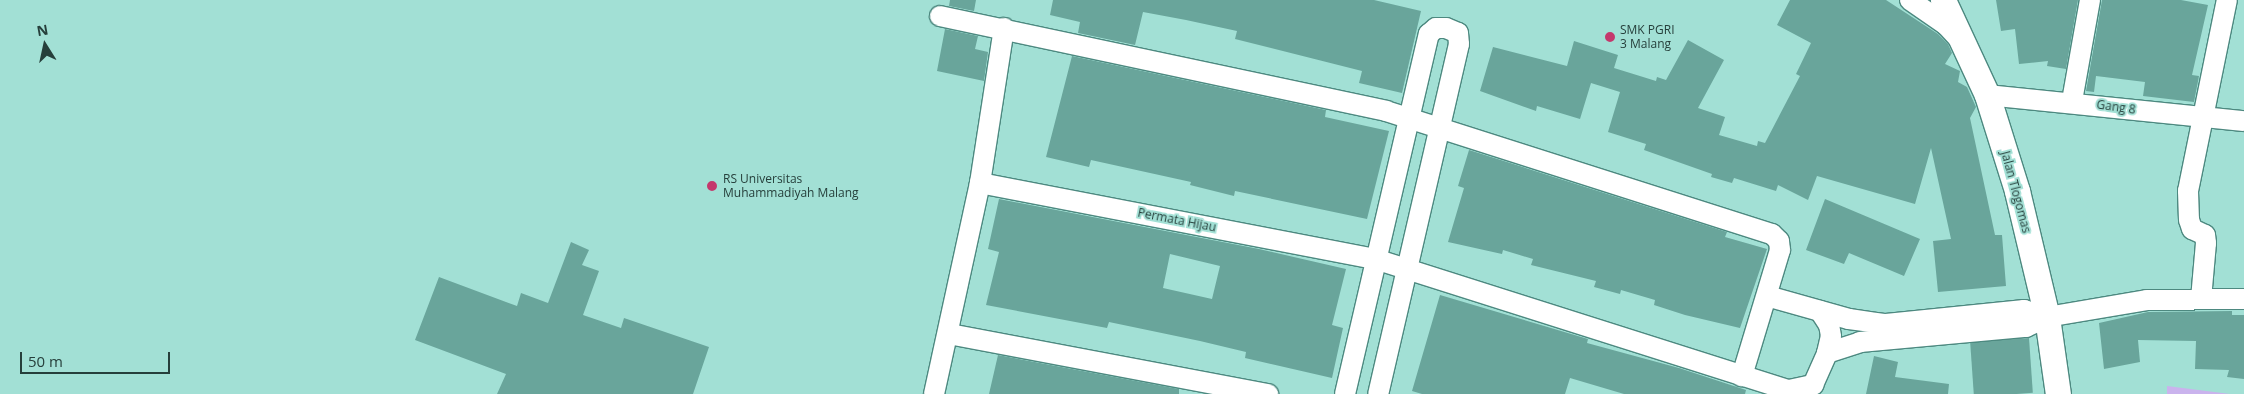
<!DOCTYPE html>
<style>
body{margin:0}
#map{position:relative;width:2244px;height:394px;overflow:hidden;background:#a2e0d5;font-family:"Open Sans",sans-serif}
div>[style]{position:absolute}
.green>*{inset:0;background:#cab3ed}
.building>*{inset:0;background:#69a59b;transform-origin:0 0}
.roads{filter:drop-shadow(1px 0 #4d8980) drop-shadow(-1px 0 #4d8980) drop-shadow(0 1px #4d8980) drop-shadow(0 -1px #4d8980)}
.minor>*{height:20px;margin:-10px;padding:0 10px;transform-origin:10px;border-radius:10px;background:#fff}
.major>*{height:25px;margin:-12.5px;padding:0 12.5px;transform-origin:12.5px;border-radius:12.5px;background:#fff}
.dots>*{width:14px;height:14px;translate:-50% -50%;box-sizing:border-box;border:2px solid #a2e0d5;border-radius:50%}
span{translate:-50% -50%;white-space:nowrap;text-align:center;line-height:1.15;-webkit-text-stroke:4px #a2e0d5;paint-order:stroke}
.poi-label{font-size:12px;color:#263f3b}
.left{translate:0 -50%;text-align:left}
.street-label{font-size:12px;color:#263f3b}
.north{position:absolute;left:20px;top:20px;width:50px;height:50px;-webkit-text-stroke:4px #a2e0d5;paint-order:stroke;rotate:350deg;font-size:14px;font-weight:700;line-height:20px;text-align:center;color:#263f3b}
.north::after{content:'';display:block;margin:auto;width:18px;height:22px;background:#263f3b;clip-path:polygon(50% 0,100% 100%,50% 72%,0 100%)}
.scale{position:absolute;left:20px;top:352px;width:150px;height:22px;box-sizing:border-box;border:2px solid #263f3b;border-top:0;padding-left:6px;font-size:15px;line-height:18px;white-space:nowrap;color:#263f3b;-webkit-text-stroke:4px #a2e0d5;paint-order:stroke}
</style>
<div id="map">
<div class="green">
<div style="clip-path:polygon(2167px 386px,2230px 394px,2167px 394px)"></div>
</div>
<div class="building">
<div style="clip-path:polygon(950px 0,976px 0,974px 11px,949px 6px)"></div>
<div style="clip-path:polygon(1053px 0,1374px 0,1421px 11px,1402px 93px,1359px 83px,1362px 71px,1235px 39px,1237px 31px,1186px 20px,1143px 12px,1135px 45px,1078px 33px,1080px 22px,1050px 15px)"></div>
<div style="clip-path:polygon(1790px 0,1886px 0,1938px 34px,1948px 44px,1952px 53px,1945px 64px,1960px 71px,1958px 82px,1967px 87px,1976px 107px,1970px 118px,1995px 235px,2002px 235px,2006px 286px,1938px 292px,1933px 241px,1951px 239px,1931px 148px,1915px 204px,1817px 176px,1808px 200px,1778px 185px,1776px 191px,1734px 178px,1732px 183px,1711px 177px,1712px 174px,1644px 150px,1646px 144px,1608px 132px,1620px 92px,1591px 83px,1580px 119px,1537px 106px,1536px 111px,1480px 91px,1493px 47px,1567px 66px,1574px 41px,1618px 55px,1614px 68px,1656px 81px,1657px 77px,1666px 80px,1688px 40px,1724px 60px,1698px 108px,1725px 117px,1719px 135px,1757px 146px,1758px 141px,1765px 143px,1800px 76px,1796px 74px,1811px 43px,1777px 25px)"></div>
<div style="clip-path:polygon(1996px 0,2078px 0,2066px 69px,2047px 66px,2048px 61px,2019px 64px,2015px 29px,2001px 31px)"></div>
<div style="clip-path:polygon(2102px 0,2181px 0,2208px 5px,2192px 75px,2199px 76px,2194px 102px,2143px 96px,2145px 82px,2096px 76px,2094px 92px,2086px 91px)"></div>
<div style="clip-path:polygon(945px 29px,978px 36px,975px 49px,988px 52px,984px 81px,937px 71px)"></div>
<div style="clip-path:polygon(1072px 56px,1326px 110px,1325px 117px,1389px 131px,1367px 219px,1235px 191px,1234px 196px,1190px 185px,1191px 182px,1091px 160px,1089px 167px,1046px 157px)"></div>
<div style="clip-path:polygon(1469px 150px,1727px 232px,1725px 237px,1767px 249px,1740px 328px,1685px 315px,1654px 305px,1655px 300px,1621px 290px,1620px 294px,1594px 287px,1596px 281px,1531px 265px,1533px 259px,1503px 250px,1502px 254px,1448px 242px,1464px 188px,1458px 186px)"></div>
<div style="clip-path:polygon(evenodd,999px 199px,1259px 249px,1346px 269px,1332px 325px,1343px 328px,1332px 378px,1245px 358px,1246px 352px,1200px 341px,1109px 322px,1107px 328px,986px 305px,999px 252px,988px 249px,999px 199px,1170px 254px,1220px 266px,1212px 299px,1163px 288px,1170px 254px)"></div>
<div style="clip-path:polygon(1825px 199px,1920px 239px,1904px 276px,1849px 253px,1844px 264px,1806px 250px)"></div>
<div style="clip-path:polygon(571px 242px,589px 250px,582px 265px,599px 271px,583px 315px,621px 328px,624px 318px,709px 347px,693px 394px,497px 394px,506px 374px,415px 340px,439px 277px,517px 306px,521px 293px,548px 303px)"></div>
<div style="clip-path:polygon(1440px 295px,1588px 339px,1587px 343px,1679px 368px,1746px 390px,1745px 394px,1624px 394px,1570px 378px,1565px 394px,1422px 394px,1412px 391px)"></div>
<div style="clip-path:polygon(2232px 311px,2232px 315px,2244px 315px,2244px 379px,2227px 377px,2229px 370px,2195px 369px,2196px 341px,2138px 340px,2140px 362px,2104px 369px,2099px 323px,2148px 312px)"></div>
<div style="left:2029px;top:338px;width:55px;height:59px;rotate:86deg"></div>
<div style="clip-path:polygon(998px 355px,1179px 389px,1179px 394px,989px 394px)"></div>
<div style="clip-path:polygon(1874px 356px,1898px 362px,1895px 377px,1949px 384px,1948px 394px,1866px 394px)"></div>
</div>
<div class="roads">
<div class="minor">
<div style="left:1910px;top:0;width:44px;rotate:34.8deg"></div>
<div style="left:1946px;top:25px;width:16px;rotate:47deg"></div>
<div style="left:940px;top:16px;width:456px;rotate:12deg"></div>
<div style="left:1386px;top:111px;width:405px;rotate:17.7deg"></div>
<div style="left:1772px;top:234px;width:10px;rotate:45deg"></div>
<div style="left:1779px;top:241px;width:9px;rotate:84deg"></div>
<div style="left:1780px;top:250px;width:132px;rotate:106.8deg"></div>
<div style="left:1987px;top:95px;width:258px;rotate:5.8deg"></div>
<div style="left:2072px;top:101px;width:103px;rotate:-79.9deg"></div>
<div style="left:980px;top:183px;width:402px;rotate:10.9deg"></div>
<div style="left:1375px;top:259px;width:434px;rotate:17.6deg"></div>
<div style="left:1789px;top:390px;width:25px;rotate:-12deg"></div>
<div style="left:1813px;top:385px;width:35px;rotate:-66deg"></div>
<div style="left:1827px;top:353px;width:17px;rotate:-77deg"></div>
<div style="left:1831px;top:336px;width:11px;rotate:-100deg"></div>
<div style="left:1829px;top:325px;width:17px;rotate:-123deg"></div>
<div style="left:1767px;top:296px;width:85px;rotate:15.7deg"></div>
<div style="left:1849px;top:319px;width:37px;rotate:8deg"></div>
<div style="left:1886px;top:324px;width:139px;rotate:-5.8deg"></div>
<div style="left:2024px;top:310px;width:24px;rotate:17deg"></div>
<div style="left:2201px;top:299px;width:56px;rotate:-84.9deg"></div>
<div style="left:2206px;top:243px;width:8px;rotate:-97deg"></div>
<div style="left:2205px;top:235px;width:14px;rotate:-155deg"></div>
<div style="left:2192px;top:229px;width:9px;rotate:-108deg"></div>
<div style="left:2189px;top:220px;width:29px;rotate:-92deg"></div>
<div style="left:2188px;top:191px;width:195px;rotate:-78.5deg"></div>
<div style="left:949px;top:334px;width:325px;rotate:10.7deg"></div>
<div style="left:1827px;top:353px;width:35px;rotate:-18deg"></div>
<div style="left:1860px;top:342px;width:167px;rotate:-5.2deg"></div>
<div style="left:2026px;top:327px;width:23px;rotate:-25deg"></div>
<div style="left:2047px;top:317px;width:101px;rotate:-9.6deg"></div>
<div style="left:2147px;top:300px;width:97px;rotate:-0.6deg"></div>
<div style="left:934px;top:394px;width:216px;rotate:-77.7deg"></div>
<div style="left:980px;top:183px;width:157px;rotate:-81.2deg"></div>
<div style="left:1345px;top:394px;width:370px;rotate:-76.9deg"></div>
<div style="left:1429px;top:34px;width:9px;rotate:-41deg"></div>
<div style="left:1436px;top:28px;width:10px"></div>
<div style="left:1446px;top:28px;width:13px;rotate:23deg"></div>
<div style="left:1458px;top:33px;width:11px;rotate:85deg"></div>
<div style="left:1459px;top:44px;width:359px;rotate:103deg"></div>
</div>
<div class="major">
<div style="left:1943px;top:0;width:105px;rotate:65.1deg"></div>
<div style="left:1987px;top:95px;width:101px;rotate:72.6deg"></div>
<div style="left:2017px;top:191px;width:130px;rotate:76.6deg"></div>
<div style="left:2047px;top:317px;width:78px;rotate:81.9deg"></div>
</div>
</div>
<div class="dots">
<div style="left:1610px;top:37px;background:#c4386c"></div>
<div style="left:712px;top:186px;background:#c4386c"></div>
</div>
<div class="poi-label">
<span class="left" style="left:1620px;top:37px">SMK PGRI<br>3 Malang</span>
<span class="left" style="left:723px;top:186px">RS Universitas<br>Muhammadiyah Malang</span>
</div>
<div class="street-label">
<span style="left:2116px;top:107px;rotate:8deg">Gang 8</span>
<span style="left:2016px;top:192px;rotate:75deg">Jalan Tlogomas</span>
<span style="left:1177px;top:220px;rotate:11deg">Permata Hijau</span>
</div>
<div class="north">N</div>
<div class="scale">50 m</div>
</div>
